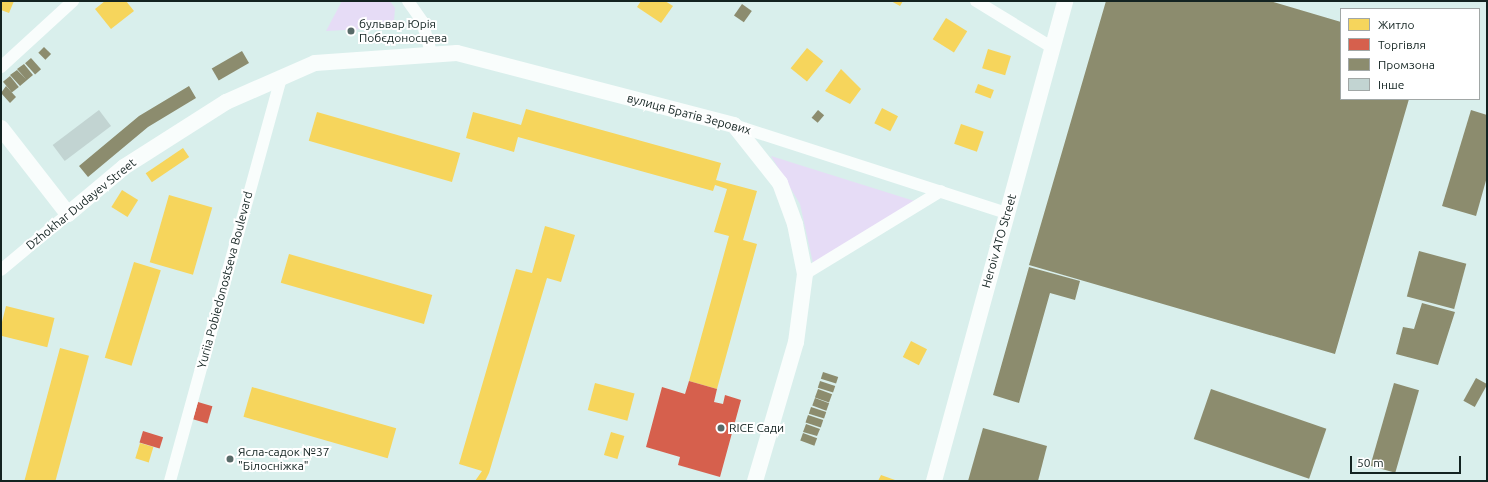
<!DOCTYPE html>
<meta charset="utf-8">
<style>
body{margin:0}
#map{position:relative;width:1488px;height:482px;overflow:hidden;background:#d9efec;font-family:Ubuntu,sans-serif}
div>[style]{position:absolute}
.green>*{inset:0;background:#e6dcf6}
.homes>*{inset:0;background:#f6d55c;transform-origin:0 0}
.shops>*{inset:0;background:#d6604d;transform-origin:0 0}
.industry>*{inset:0;background:#8c8c6e;transform-origin:0 0}
.building>*{inset:0;background:#c2d4d2;transform-origin:0 0}
.street>*{height:12px;margin:-6px;padding:0 6px;transform-origin:6px;border-radius:6px;background:#f9fdfc}
.secondary>*{height:16px;margin:-8px;padding:0 8px;transform-origin:8px;border-radius:8px;background:#f9fdfc}
.dots>*{width:11px;height:11px;translate:-50% -50%;box-sizing:border-box;border:2px solid #fff;border-radius:50%}
span{translate:-50% -50%;white-space:nowrap;text-align:center;line-height:1.15;-webkit-text-stroke:4px #fff;paint-order:stroke}
.poi-label{font-size:12px;color:#132321}
.left{translate:0 -50%;text-align:left}
.street-label{font-size:12px;color:#132321}
.frame{position:absolute;inset:0;border:2px solid #132321;pointer-events:none}
.legend{position:absolute;left:1340px;top:8px;width:140px;height:92px;box-sizing:border-box;background:#fff;border:1px solid #a1a7a6;margin:0;padding:5px 7px;list-style:none;font-size:12px;color:#132321}
.legend li{display:flex;align-items:center;gap:8px;height:20px}
.legend b{width:20px;border:1px solid #a1a7a6}
.scale{position:absolute;left:1350px;top:456px;width:111px;height:18px;box-sizing:border-box;border:2px solid #132321;border-top:0;padding-left:5px;font-size:12px;line-height:14px;white-space:nowrap;color:#132321;-webkit-text-stroke:3px #fff;paint-order:stroke}
</style>
<div id="map">
<div class="green">
<div style="clip-path:polygon(342px 1px,390px 1px,395px 8px,394px 21px,384px 28px,326px 31px)"></div>
<div style="clip-path:polygon(771px 156px,924px 204px,814px 268px,800px 204px)"></div>
</div>
<div class="homes">
<div style="clip-path:polygon(1px 1px,14px 1px,9px 13px,1px 10px)"></div>
<div style="clip-path:polygon(105px 1px,126px 1px,134px 11px,111px 29px,95px 9px)"></div>
<div style="clip-path:polygon(641px 1px,665px 1px,673px 6px,661px 23px,637px 7px)"></div>
<div style="clip-path:polygon(891px 1px,903px 1px,900px 6px)"></div>
<div style="left:946px;top:18px;width:25px;height:25px;rotate:32deg"></div>
<div style="left:807px;top:48px;width:21px;height:26px;rotate:39deg"></div>
<div style="left:988px;top:49px;width:24px;height:20px;rotate:17deg"></div>
<div style="clip-path:polygon(841px 69px,861px 89px,850px 104px,825px 91px)"></div>
<div style="left:978px;top:84px;width:17px;height:9px;rotate:21deg"></div>
<div style="left:882px;top:108px;width:18px;height:17px;rotate:27deg"></div>
<div style="clip-path:polygon(526px 109px,721px 163px,716px 180px,757px 191px,743px 240px,757px 244px,717px 389px,689px 381px,729px 236px,714px 232px,727px 189px,715px 185px,713px 191px,518px 137px,514px 152px,466px 138px,473px 112px,521px 125px)"></div>
<div style="left:317px;top:112px;width:149px;height:30px;rotate:16deg"></div>
<div style="left:961px;top:124px;width:24px;height:21px;rotate:19deg"></div>
<div style="left:183px;top:148px;width:11px;height:45px;rotate:56deg"></div>
<div style="left:122px;top:190px;width:19px;height:20px;rotate:32deg"></div>
<div style="left:169px;top:195px;width:45px;height:70px;rotate:16deg"></div>
<div style="clip-path:polygon(545px 226px,575px 235px,561px 282px,547px 278px,489px 473px,485px 481px,475px 481px,482px 471px,459px 464px,516px 269px,532px 273px)"></div>
<div style="left:289px;top:254px;width:149px;height:30px;rotate:16deg"></div>
<div style="left:134px;top:262px;width:28px;height:100px;rotate:17deg"></div>
<div style="left:6px;top:306px;width:50px;height:30px;rotate:14deg"></div>
<div style="left:911px;top:341px;width:18px;height:18px;rotate:27deg"></div>
<div style="left:60px;top:348px;width:30px;height:138px;rotate:15deg"></div>
<div style="left:595px;top:383px;width:41px;height:28px;rotate:15deg"></div>
<div style="left:252px;top:387px;width:150px;height:31px;rotate:16deg"></div>
<div style="left:611px;top:432px;width:14px;height:24px;rotate:17deg"></div>
<div style="left:140px;top:443px;width:14px;height:16px;rotate:17deg"></div>
<div style="clip-path:polygon(881px 475px,895px 480px,895px 481px,878px 481px)"></div>
</div>
<div class="shops">
<div style="clip-path:polygon(689px 381px,717px 389px,714px 402px,723px 404px,725px 395px,741px 400px,720px 477px,678px 465px,680px 457px,646px 447px,662px 387px,685px 394px)"></div>
<div style="left:198px;top:402px;width:15px;height:18px;rotate:16deg"></div>
<div style="left:143px;top:431px;width:21px;height:12px;rotate:17deg"></div>
</div>
<div class="industry">
<div style="clip-path:polygon(1106px 1px,1270px 1px,1341px 22px,1341px 99px,1409px 99px,1335px 354px,1029px 265px)"></div>
<div style="left:742px;top:4px;width:12px;height:14px;rotate:35deg"></div>
<div style="left:44px;top:47px;width:10px;height:8px;rotate:45deg"></div>
<div style="left:242px;top:51px;width:14px;height:35px;rotate:60deg"></div>
<div style="left:31px;top:58px;width:15px;height:8px;rotate:48deg"></div>
<div style="clip-path:polygon(24px 64px,33px 75px,20px 86px,10px 75px,17px 70px,26px 79px,17px 69px)"></div>
<div style="left:10px;top:76px;width:14px;height:9px;rotate:51deg"></div>
<div style="clip-path:polygon(6px 86px,16px 97px,10px 103px,1px 93px)"></div>
<div style="clip-path:polygon(189px 86px,196px 98px,148px 127px,88px 177px,79px 166px,139px 116px)"></div>
<div style="left:818px;top:110px;width:8px;height:10px;rotate:40deg"></div>
<div style="clip-path:polygon(1471px 110px,1487px 115px,1487px 177px,1476px 216px,1442px 206px)"></div>
<div style="left:1419px;top:251px;width:49px;height:47px;rotate:15deg"></div>
<div style="clip-path:polygon(1029px 267px,1080px 281px,1075px 300px,1050px 293px,1019px 403px,993px 395px)"></div>
<div style="clip-path:polygon(1422px 303px,1455px 312px,1438px 365px,1396px 354px,1403px 327px,1414px 329px)"></div>
<div style="left:823px;top:372px;width:16px;height:7px;rotate:18deg"></div>
<div style="left:1476px;top:378px;width:13px;height:26px;rotate:29deg"></div>
<div style="left:820px;top:381px;width:16px;height:7px;rotate:18deg"></div>
<div style="left:1394px;top:383px;width:26px;height:86px;rotate:16deg"></div>
<div style="left:818px;top:389px;width:15px;height:9px;rotate:20deg"></div>
<div style="left:1211px;top:389px;width:122px;height:53px;rotate:19deg"></div>
<div style="left:815px;top:398px;width:15px;height:8px;rotate:20deg"></div>
<div style="left:811px;top:407px;width:16px;height:7px;rotate:18deg"></div>
<div style="left:808px;top:415px;width:16px;height:8px;rotate:18deg"></div>
<div style="clip-path:polygon(806px 424px,820px 429px,817px 436px,803px 432px)"></div>
<div style="clip-path:polygon(983px 428px,1047px 446px,1038px 481px,968px 481px)"></div>
<div style="left:803px;top:433px;width:15px;height:8px;rotate:20deg"></div>
</div>
<div class="building">
<div style="left:99px;top:110px;width:20px;height:58px;rotate:53deg"></div>
</div>
<div class="street">
<div style="left:408px;top:1px;width:24px;rotate:55deg"></div>
<div style="left:422px;top:21px;width:35px;rotate:74deg"></div>
<div style="left:976px;top:1px;width:90px;rotate:31.4deg"></div>
<div style="left:1px;top:67px;width:98px;rotate:-42.5deg"></div>
<div style="left:734px;top:125px;width:287px;rotate:17.9deg"></div>
<div style="left:1px;top:270px;width:87px;rotate:-39.9deg"></div>
<div style="left:805px;top:274px;width:159px;rotate:-31.4deg"></div>
<div style="left:170px;top:481px;width:417px;rotate:-74.6deg"></div>
</div>
<div class="secondary">
<div style="left:1px;top:128px;width:109px;rotate:52.1deg"></div>
<div style="left:68px;top:214px;width:73px;rotate:-40deg"></div>
<div style="left:124px;top:167px;width:121px;rotate:-32.5deg"></div>
<div style="left:226px;top:102px;width:97px;rotate:-23.7deg"></div>
<div style="left:315px;top:63px;width:142px;rotate:-4deg"></div>
<div style="left:457px;top:53px;width:286px;rotate:14.6deg"></div>
<div style="left:734px;top:125px;width:74px;rotate:51.6deg"></div>
<div style="left:780px;top:183px;width:44px;rotate:69.9deg"></div>
<div style="left:795px;top:224px;width:51px;rotate:78.7deg"></div>
<div style="left:805px;top:274px;width:69px;rotate:97.5deg"></div>
<div style="left:796px;top:342px;width:145px;rotate:106.4deg"></div>
<div style="left:934px;top:481px;width:498px;rotate:-74.7deg"></div>
</div>
<div class="dots">
<div style="left:351px;top:31px;background:#586a68"></div>
<div style="left:721px;top:428px;background:#586a68"></div>
<div style="left:230px;top:459px;background:#586a68"></div>
</div>
<div class="poi-label">
<span class="left" style="left:359px;top:31px">бульвар Юрія<br>Побєдоносцева</span>
<span class="left" style="left:729px;top:428px">RICE Сади</span>
<span class="left" style="left:238px;top:459px">Ясла-садок №37<br>"Білосніжка"</span>
</div>
<div class="street-label">
<span style="left:689px;top:114px;rotate:15deg">вулиця Братів Зерових</span>
<span style="left:81px;top:204px;rotate:-39deg">Dzhokhar Dudayev Street</span>
<span style="left:999px;top:241px;rotate:-74deg">Heroiv ATO Street</span>
<span style="left:225px;top:280px;rotate:-75deg">Yuriia Pobiedonostseva Boulevard</span>
</div>
<div class="frame"></div>
<ul class="legend">
<li><b style="height:11px;background:#f6d55c"></b>Житло</li>
<li><b style="height:11px;background:#d6604d"></b>Торгівля</li>
<li><b style="height:11px;background:#8c8c6e"></b>Промзона</li>
<li><b style="height:11px;background:#c2d4d2"></b>Інше</li>
</ul>
<div class="scale">50 m</div>
</div>
